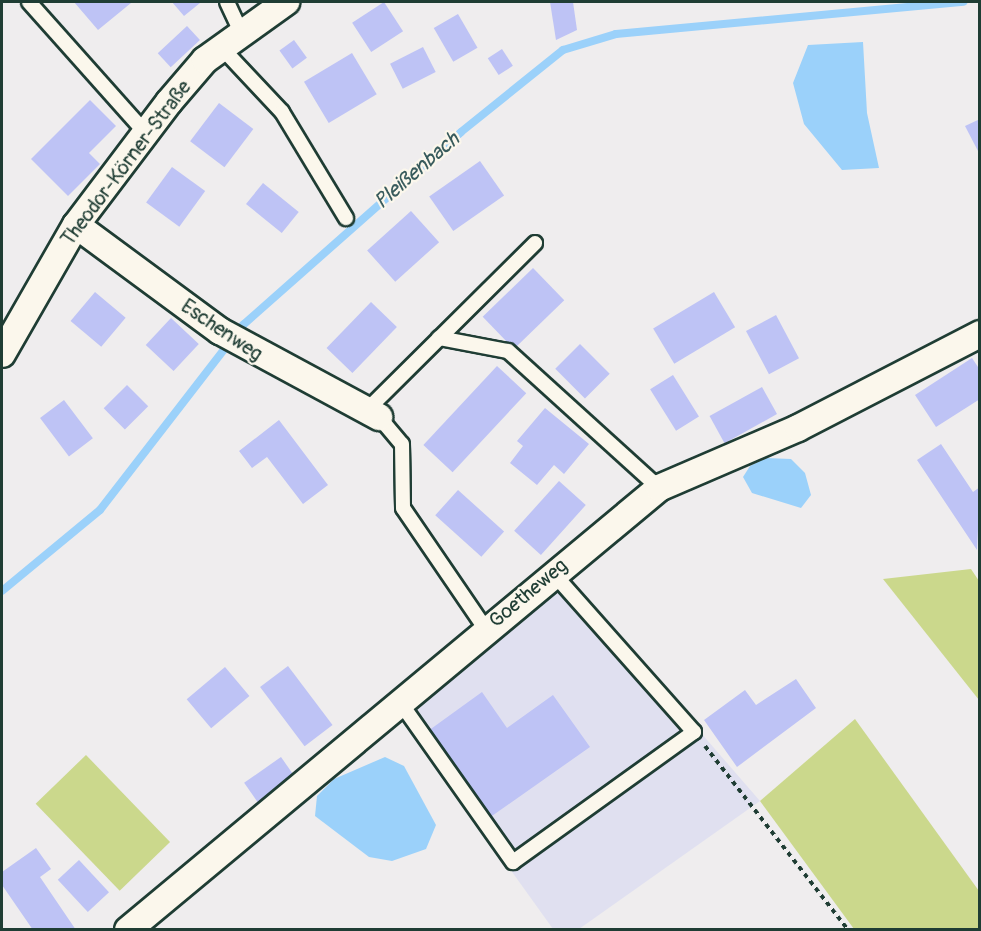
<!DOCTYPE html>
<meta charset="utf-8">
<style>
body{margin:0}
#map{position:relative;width:981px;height:931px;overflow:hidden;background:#efedee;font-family:Pangolin,sans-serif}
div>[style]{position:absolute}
.built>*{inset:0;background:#e0e0f0}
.green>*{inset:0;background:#cbd88c;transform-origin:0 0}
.water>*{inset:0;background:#9bd1fa}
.stream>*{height:8px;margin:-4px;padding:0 4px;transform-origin:4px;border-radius:4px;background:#9bd1fa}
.building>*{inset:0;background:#bec3f5;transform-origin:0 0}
.path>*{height:4px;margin-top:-2px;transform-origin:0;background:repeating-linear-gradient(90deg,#1f3d34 0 4.5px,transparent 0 9px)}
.roads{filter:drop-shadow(2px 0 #1f3d34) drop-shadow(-2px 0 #1f3d34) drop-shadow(0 2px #1f3d34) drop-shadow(0 -2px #1f3d34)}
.service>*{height:14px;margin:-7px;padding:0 7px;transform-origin:7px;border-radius:7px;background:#fbf7ec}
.minor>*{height:26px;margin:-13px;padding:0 13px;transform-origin:13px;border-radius:13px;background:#fbf7ec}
span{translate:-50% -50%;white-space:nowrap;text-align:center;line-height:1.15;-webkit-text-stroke:4.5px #fbf7ec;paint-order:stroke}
.street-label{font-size:20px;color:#1f3d34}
.water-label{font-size:21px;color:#385b5c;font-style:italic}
.frame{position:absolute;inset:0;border:3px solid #1f3d34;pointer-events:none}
</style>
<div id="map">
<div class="built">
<div style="clip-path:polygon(570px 582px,760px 801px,579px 929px,553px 929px,400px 716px)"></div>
</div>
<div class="green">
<div style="clip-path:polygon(971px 569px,979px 581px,979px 700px,883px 579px)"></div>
<div style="clip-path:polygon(855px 719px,979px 891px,979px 929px,854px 929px,760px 801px)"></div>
<div style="left:86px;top:755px;width:121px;height:70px;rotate:46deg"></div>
</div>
<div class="water">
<div style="clip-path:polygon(863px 42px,867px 113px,879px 168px,842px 170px,804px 124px,793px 83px,808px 45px)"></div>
<div style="clip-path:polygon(766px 458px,791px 459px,805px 473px,811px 495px,801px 508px,752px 493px,743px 477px,750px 466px)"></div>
<div style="clip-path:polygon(385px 757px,404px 766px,436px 825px,426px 849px,392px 861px,369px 857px,315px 816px,317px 796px,334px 779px)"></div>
</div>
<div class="stream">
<div style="left:2px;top:591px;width:127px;rotate:-39.6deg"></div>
<div style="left:100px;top:510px;width:234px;rotate:-52.3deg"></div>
<div style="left:243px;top:325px;width:291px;rotate:-41.5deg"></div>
<div style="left:461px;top:132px;width:131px;rotate:-38.8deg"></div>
<div style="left:563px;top:50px;width:55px;rotate:-16.8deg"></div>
<div style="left:616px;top:34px;width:349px;rotate:-5.3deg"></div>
</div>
<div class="building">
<div style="clip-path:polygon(74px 2px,130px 2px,131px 3px,98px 30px)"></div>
<div style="clip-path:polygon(172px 2px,199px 2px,200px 3px,184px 16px)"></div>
<div style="left:384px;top:2px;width:35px;height:38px;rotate:57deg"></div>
<div style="clip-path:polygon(550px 2px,573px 2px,577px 30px,556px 40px)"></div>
<div style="left:458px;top:14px;width:39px;height:28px;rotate:60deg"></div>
<div style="left:187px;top:26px;width:19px;height:40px;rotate:47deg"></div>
<div style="left:294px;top:40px;width:22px;height:18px;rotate:54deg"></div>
<div style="left:423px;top:47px;width:28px;height:37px;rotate:63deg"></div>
<div style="left:502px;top:49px;width:20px;height:17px;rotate:57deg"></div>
<div style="left:352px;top:53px;width:48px;height:56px;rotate:59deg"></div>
<div style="clip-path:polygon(90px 100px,116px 126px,89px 153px,100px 164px,68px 196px,31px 159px)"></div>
<div style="left:219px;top:103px;width:43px;height:48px;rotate:37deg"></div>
<div style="clip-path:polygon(980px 119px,980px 150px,978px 151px,965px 126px)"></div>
<div style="left:480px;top:161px;width:42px;height:62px;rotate:55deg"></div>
<div style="left:172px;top:167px;width:41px;height:44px;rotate:36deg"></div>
<div style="left:263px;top:183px;width:46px;height:27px;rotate:39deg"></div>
<div style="left:411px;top:211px;width:42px;height:59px;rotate:48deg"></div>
<div style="left:533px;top:268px;width:45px;height:70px;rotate:46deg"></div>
<div style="left:95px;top:292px;width:40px;height:38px;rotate:40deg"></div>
<div style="left:714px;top:292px;width:41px;height:71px;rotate:59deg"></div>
<div style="left:371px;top:302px;width:36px;height:64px;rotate:44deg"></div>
<div style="left:776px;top:315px;width:49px;height:34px;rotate:62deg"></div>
<div style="left:171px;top:318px;width:38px;height:37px;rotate:43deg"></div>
<div style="left:580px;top:344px;width:42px;height:35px;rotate:45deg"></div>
<div style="clip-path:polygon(972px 358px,980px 370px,980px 399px,936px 427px,915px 395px)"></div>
<div style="left:497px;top:366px;width:40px;height:108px;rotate:43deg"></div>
<div style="left:673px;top:375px;width:49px;height:27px;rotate:58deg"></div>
<div style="left:127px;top:385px;width:30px;height:33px;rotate:45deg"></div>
<div style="left:762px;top:387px;width:31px;height:60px;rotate:61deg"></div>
<div style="left:64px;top:400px;width:48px;height:30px;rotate:53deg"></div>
<div style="clip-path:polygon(545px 408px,589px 444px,564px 474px,554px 465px,537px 485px,510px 463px,523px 446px,517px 441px)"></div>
<div style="clip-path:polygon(279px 420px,328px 485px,303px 504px,267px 457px,252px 468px,239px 451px)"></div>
<div style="clip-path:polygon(941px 444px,973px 492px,980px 487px,977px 550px,917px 460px)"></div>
<div style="left:559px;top:481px;width:36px;height:67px;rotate:42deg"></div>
<div style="left:458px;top:490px;width:62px;height:34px;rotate:42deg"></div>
<div style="left:288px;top:666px;width:74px;height:35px;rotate:53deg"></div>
<div style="left:225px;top:667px;width:38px;height:50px;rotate:50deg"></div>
<div style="clip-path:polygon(796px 679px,816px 708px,737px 767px,704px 720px,745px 690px,756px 705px)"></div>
<div style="clip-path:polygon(482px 692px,507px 728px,553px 695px,590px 747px,489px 818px,428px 731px)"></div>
<div style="left:281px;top:757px;width:28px;height:45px;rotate:55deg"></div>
<div style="clip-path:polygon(36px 848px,51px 869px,40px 877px,76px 930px,33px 930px,2px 885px,2px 872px)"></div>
<div style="left:79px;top:860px;width:44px;height:29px;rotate:47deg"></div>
</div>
<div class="path">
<div style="left:705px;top:746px;width:233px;rotate:52.1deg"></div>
</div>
<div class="roads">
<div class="service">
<div style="left:29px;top:2px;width:174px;rotate:48.3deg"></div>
<div style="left:227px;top:2px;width:33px;rotate:65deg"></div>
<div style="left:221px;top:47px;width:89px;rotate:46.8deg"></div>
<div style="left:282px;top:112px;width:124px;rotate:58.9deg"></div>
<div style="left:439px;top:338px;width:70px;rotate:10.7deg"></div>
<div style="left:508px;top:351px;width:204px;rotate:42.2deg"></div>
<div style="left:369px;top:408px;width:234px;rotate:-44.8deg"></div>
<div style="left:379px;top:417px;width:35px;rotate:50deg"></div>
<div style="left:402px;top:444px;width:64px;rotate:89.1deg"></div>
<div style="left:403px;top:508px;width:145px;rotate:55.7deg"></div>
<div style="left:400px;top:702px;width:196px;rotate:54.8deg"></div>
<div style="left:513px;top:862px;width:223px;rotate:-35.7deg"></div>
<div style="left:694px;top:732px;width:214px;rotate:-131.6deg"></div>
</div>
<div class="minor">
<div style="left:76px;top:225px;width:179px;rotate:36.4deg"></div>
<div style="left:220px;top:331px;width:181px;rotate:28.4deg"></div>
<div style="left:2px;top:354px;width:149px;rotate:-60.2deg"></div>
<div style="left:76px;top:225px;width:154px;rotate:-52.9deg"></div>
<div style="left:169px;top:102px;width:55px;rotate:-49.4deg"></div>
<div style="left:205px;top:60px;width:100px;rotate:-35.6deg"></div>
<div style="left:128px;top:930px;width:691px;rotate:-39.77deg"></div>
<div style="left:659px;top:488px;width:151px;rotate:-23.3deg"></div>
<div style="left:798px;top:428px;width:205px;rotate:-27.3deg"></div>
</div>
</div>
<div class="street-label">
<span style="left:126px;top:163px;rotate:-53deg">Theodor-Körner-Straße</span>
<span style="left:222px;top:330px;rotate:34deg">Eschenweg</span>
<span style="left:528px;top:593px;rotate:-40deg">Goetheweg</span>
</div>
<div class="water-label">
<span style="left:417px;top:171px;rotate:-41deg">Pleißenbach</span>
</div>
<div class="frame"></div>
</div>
